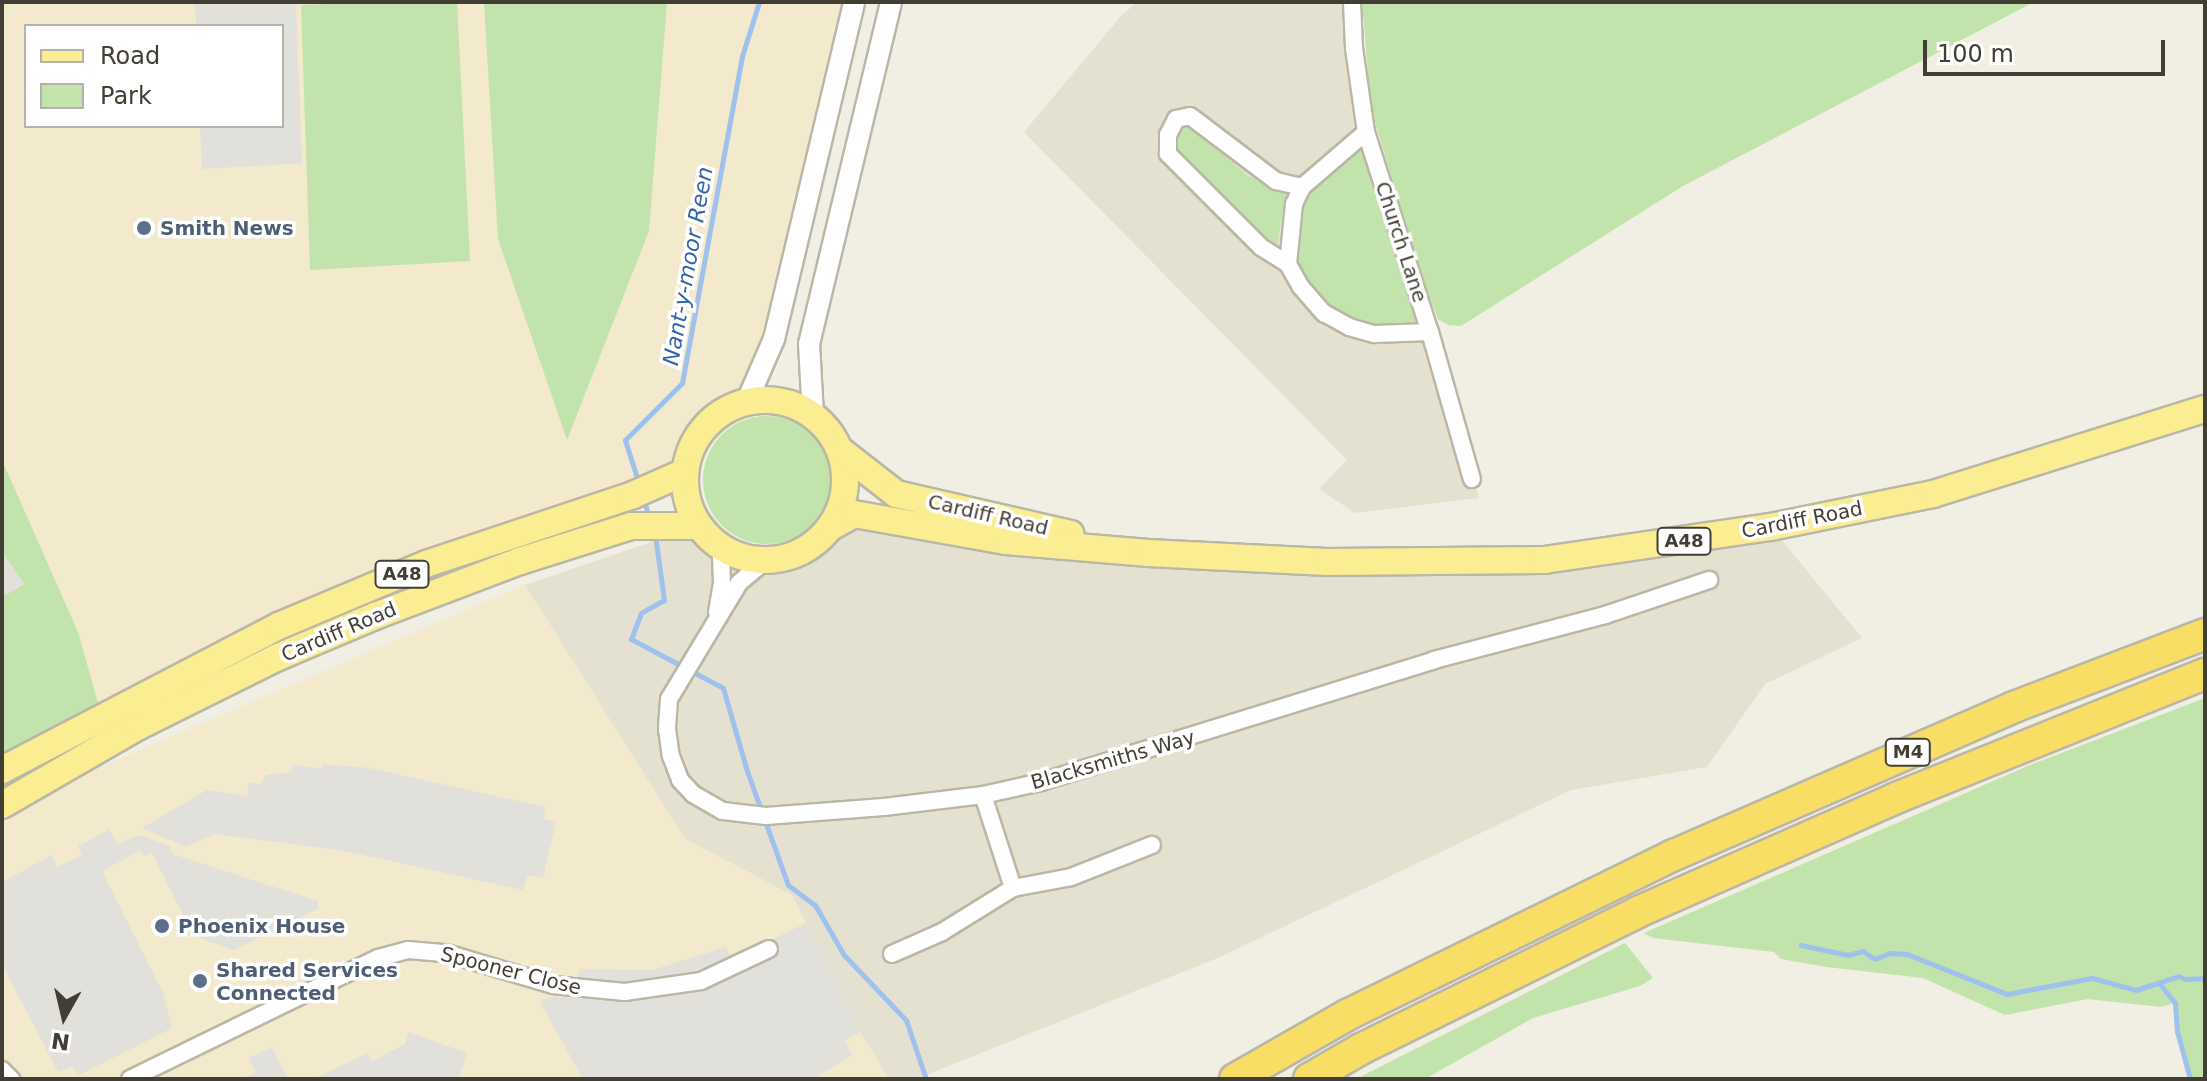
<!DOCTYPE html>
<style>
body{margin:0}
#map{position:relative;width:2207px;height:1081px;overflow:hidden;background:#f1eee3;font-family:"DejaVu Sans",sans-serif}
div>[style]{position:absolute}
.residential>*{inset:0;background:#e4e1d1}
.commercial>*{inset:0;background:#f3e9cd}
.green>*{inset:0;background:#c2e4ac}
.round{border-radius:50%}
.parking>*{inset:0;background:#e1e0db}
.stream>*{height:5px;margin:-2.5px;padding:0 2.5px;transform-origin:2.5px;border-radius:2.5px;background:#9fc1ed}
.roads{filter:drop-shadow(2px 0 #bbb7a6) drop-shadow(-2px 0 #bbb7a6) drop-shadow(0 2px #bbb7a6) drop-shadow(0 -2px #bbb7a6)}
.minor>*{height:16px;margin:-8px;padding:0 8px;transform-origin:8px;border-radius:8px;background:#fff}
.tertiary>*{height:20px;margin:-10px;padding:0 10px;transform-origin:10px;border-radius:10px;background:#fff}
.primary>*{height:26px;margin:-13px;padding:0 13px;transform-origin:13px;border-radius:13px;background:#faed92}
.primary>.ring{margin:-13px;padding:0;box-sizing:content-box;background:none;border:26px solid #faed92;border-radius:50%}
.motorway>*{height:30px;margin:-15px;padding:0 15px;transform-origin:15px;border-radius:15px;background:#f9de66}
.dots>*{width:22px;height:22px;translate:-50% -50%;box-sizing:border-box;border:4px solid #fff;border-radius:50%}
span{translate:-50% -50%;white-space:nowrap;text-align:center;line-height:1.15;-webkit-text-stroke:7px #fff;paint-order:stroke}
.shield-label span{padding:2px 6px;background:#fff;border:2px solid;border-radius:6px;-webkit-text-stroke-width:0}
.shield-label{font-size:18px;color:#423e33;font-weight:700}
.service-label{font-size:20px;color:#4e5e75;font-weight:700}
.left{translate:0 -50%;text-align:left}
.street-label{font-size:20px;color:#423e33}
.water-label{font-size:22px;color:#3164a9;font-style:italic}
.frame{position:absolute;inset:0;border:4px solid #423e33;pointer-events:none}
.legend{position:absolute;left:24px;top:24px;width:260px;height:104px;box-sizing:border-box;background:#fff;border:2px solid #b3b2ad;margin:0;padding:10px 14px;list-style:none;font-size:24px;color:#423e33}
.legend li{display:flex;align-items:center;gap:16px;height:40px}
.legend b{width:40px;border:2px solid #b3b2ad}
.north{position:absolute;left:24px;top:977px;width:80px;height:80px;-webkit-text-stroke:6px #fff;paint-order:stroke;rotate:188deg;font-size:22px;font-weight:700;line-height:32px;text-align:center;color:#423e33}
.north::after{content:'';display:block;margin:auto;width:28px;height:36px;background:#423e33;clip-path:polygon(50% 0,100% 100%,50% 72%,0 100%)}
.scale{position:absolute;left:1923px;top:40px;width:242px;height:36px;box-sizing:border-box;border:4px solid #423e33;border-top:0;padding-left:10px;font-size:24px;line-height:28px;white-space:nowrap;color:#423e33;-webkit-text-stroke:6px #fff;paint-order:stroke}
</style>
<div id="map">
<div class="residential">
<div style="clip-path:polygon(1137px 2px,1352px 2px,1366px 132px,1479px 498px,1355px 513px,1319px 489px,1347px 460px,1024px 132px,1121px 16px)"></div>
<div style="clip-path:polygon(854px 514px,1148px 553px,1490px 561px,1771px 527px,1862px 638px,1765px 684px,1707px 767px,1571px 790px,1220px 957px,916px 1079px,889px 1079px,860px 1032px,792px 895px,685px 839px,525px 585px,698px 526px,721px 548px,742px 558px,765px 561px,790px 557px,813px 546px,831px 527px)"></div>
</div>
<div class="commercial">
<div style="clip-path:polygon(evenodd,2px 2px,854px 2px,747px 401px,709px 422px,692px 445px,685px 472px,426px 564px,2px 770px,2px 2px,26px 26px,282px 26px,282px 126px,26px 126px,26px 26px)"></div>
<div style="clip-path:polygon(525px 585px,685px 839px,792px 895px,860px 1032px,889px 1079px,2px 1079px,2px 824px,49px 789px)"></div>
</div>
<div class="green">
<div style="clip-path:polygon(364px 2px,457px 2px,470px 261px,310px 270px,301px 5px)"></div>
<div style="clip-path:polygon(484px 2px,667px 2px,649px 231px,567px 440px,498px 239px)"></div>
<div style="clip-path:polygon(1362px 2px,2034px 2px,1683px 186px,1461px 326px,1448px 325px,1438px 319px,1419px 268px,1371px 109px)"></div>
<div style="clip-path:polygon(1189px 125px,1248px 176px,1286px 194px,1277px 244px,1271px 246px,1173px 154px,1174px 132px)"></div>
<div style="clip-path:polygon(1360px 145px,1364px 147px,1416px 321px,1413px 327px,1376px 329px,1340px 318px,1296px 272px,1296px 217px,1309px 186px)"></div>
<div class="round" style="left:703px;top:416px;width:128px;height:128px"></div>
<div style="clip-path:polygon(2px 460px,78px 632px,98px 703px,2px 753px,2px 597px,24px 584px,2px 552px)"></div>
<div style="clip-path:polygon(2205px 698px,2205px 1079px,2190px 1079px,2177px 1031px,2175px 1003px,2161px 1007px,2088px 999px,2005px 1015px,1923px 978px,1826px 967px,1781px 959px,1774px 952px,1653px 938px,1644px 933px,2030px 765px)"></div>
<div style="clip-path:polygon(1625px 943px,1653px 978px,1640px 986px,1533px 1018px,1425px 1079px,1356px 1079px)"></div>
</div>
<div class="parking">
<div style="clip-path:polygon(195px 2px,296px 2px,302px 163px,202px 169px,200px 126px,282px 126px,282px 26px,196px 26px)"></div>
<div style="clip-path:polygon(2px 552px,24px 584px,2px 597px)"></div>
<div style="clip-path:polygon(293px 764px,322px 769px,323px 764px,369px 768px,545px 807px,544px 819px,556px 822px,543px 878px,528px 875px,523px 890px,345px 851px,215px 834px,186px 847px,142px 828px,207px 790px,247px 796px,249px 782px,261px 785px,266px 775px,291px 772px)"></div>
<div style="clip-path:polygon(109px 830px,117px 844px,140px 835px,170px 846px,172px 854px,318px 901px,318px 909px,234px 950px,194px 936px,152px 853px,144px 856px,140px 851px,102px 871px,163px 993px,172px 1028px,79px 1075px,71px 1067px,58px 1072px,2px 964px,2px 882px,52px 855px,57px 867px,82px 856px,78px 846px)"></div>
<div style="clip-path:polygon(806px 923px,860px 1032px,845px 1041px,852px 1055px,813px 1079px,583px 1079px,540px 1002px,549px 997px,575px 997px,580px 969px,652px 970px,726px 947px,731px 960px)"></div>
<div style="clip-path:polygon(408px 1032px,467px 1053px,459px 1079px,314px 1079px,368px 1053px,372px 1061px,405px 1044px)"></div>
<div style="clip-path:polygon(272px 1047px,288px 1079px,276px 1079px,273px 1075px,271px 1079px,243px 1079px,256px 1072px,248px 1058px)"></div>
</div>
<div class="stream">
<div style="left:639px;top:484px;width:46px;rotate:-107.7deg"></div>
<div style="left:625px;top:440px;width:81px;rotate:-45deg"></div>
<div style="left:682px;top:383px;width:332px;rotate:-79.6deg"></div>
<div style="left:742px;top:56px;width:57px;rotate:-72.5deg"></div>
<div style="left:643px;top:497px;width:22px;rotate:74deg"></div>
<div style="left:655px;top:535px;width:66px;rotate:82.1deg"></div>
<div style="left:664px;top:600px;width:26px;rotate:151deg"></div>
<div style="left:641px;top:613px;width:28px;rotate:111deg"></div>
<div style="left:631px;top:639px;width:104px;rotate:28deg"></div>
<div style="left:723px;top:688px;width:86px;rotate:73.9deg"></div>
<div style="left:747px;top:771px;width:121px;rotate:70.2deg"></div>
<div style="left:788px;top:885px;width:34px;rotate:37deg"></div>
<div style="left:815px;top:905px;width:58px;rotate:59.9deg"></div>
<div style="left:844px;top:955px;width:90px;rotate:46.4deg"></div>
<div style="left:906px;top:1020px;width:62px;rotate:71.3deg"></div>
<div style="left:1801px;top:945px;width:48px;rotate:12deg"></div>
<div style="left:1848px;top:955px;width:16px;rotate:-15deg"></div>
<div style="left:1863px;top:951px;width:14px;rotate:34deg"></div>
<div style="left:1875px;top:959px;width:16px;rotate:-22deg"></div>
<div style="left:1890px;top:953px;width:17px;rotate:3deg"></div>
<div style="left:1907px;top:954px;width:108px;rotate:21.8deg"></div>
<div style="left:2007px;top:994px;width:86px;rotate:-10.7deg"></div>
<div style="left:2092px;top:978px;width:46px;rotate:15.3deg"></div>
<div style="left:2136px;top:990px;width:45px;rotate:-18deg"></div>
<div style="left:2179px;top:976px;width:7px;rotate:27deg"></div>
<div style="left:2185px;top:979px;width:20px;rotate:-3deg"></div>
<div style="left:2160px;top:984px;width:24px;rotate:52deg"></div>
<div style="left:2175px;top:1003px;width:28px;rotate:86deg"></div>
<div style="left:2177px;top:1031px;width:50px;rotate:74.8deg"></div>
</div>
<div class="roads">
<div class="minor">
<div style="left:1352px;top:2px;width:46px;rotate:87.5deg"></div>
<div style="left:1354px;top:48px;width:85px;rotate:81.9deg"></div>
<div style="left:1366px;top:132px;width:210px;rotate:72.3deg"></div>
<div style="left:1430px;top:332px;width:153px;rotate:74.1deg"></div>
<div style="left:1366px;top:132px;width:84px;rotate:139.3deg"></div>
<div style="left:1302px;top:187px;width:19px;rotate:115deg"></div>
<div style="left:1294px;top:204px;width:60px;rotate:95.7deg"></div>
<div style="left:1288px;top:264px;width:26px;rotate:61deg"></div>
<div style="left:1301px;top:287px;width:35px;rotate:49deg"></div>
<div style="left:1324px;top:313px;width:29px;rotate:29deg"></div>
<div style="left:1349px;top:327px;width:26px;rotate:16deg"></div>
<div style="left:1374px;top:334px;width:56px;rotate:-2deg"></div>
<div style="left:1288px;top:264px;width:32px;rotate:-148deg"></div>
<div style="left:1261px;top:247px;width:132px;rotate:-135deg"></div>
<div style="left:1168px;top:154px;width:19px;rotate:-90deg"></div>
<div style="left:1168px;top:135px;width:18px;rotate:-63deg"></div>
<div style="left:1176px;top:119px;width:14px;rotate:-12deg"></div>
<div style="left:1190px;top:116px;width:108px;rotate:37.1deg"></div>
<div style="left:1276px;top:181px;width:27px;rotate:13deg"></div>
<div style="left:765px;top:561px;width:34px;rotate:140deg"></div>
<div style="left:739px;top:583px;width:135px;rotate:121.1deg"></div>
<div style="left:669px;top:699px;width:30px;rotate:94deg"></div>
<div style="left:667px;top:729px;width:27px;rotate:82deg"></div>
<div style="left:671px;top:756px;width:26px;rotate:69deg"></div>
<div style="left:680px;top:780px;width:19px;rotate:47deg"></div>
<div style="left:693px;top:794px;width:34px;rotate:30deg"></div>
<div style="left:723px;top:811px;width:43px;rotate:6.6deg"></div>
<div style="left:766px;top:816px;width:118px;rotate:-4.4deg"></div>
<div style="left:884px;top:807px;width:100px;rotate:-6.9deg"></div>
<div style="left:983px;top:795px;width:59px;rotate:-12.6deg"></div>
<div style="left:1041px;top:782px;width:412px;rotate:-17.2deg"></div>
<div style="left:1434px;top:660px;width:177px;rotate:-14.7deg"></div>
<div style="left:1605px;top:615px;width:110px;rotate:-18.6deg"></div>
<div style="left:717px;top:612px;width:28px;rotate:-80deg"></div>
<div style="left:722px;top:584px;width:36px;rotate:-92deg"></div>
<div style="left:983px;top:795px;width:98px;rotate:72.1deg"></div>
<div style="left:892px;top:954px;width:55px;rotate:-23.7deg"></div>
<div style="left:942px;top:932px;width:84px;rotate:-31.8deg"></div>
<div style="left:1013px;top:888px;width:59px;rotate:-10.7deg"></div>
<div style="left:1071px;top:877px;width:87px;rotate:-21.6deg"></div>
<div style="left:2px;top:1070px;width:13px;rotate:45deg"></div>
<div style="left:130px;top:1079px;width:276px;rotate:-26deg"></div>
<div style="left:378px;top:958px;width:31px;rotate:-15deg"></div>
<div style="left:408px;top:950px;width:38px;rotate:5deg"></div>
<div style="left:446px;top:953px;width:112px;rotate:16.7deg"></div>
<div style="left:553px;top:985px;width:72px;rotate:5.6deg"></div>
<div style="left:625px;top:992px;width:77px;rotate:-8.2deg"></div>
<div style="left:701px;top:981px;width:75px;rotate:-25.2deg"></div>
</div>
<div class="tertiary">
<div style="left:747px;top:401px;width:68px;rotate:-66.5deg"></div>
<div style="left:774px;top:339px;width:346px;rotate:-76.6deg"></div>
<div style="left:813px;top:415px;width:71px;rotate:-93.2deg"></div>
<div style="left:809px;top:344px;width:352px;rotate:-76.5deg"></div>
</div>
<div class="primary">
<div class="ring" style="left:685px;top:400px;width:134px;height:134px"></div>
<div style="left:841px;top:451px;width:70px;rotate:38deg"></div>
<div style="left:896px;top:494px;width:179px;rotate:12.9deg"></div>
<div style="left:831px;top:527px;width:26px;rotate:-29deg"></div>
<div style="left:854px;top:514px;width:154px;rotate:10.1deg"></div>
<div style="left:1006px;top:541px;width:143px;rotate:4.8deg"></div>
<div style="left:1148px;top:553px;width:179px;rotate:2.9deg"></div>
<div style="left:1327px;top:562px;width:217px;rotate:-0.5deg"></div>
<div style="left:1544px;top:560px;width:229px;rotate:-8.3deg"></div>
<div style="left:1771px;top:527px;width:165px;rotate:-11.5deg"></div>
<div style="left:1933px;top:494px;width:285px;rotate:-17.4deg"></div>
<div style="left:2px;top:770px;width:314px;rotate:-27.5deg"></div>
<div style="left:281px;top:625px;width:157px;rotate:-22.8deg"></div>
<div style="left:426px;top:564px;width:218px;rotate:-18.4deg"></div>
<div style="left:633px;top:495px;width:57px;rotate:-23.9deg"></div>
<div style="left:2px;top:805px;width:158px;rotate:-30deg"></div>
<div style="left:139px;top:726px;width:153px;rotate:-26.4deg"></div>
<div style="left:276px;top:658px;width:108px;rotate:-23deg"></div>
<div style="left:375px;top:616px;width:155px;rotate:-20.8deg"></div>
<div style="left:520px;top:561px;width:116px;rotate:-17.5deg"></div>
<div style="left:631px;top:526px;width:67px"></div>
</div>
<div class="motorway">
<div style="left:1235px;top:1079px;width:129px;rotate:-29.7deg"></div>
<div style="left:1347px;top:1015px;width:364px;rotate:-26.1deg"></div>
<div style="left:1674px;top:855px;width:371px;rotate:-23.5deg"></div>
<div style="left:2014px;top:707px;width:204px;rotate:-20.9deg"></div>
<div style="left:1309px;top:1079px;width:60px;rotate:-30deg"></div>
<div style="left:1361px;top:1049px;width:309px;rotate:-26.3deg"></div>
<div style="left:1638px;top:912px;width:282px;rotate:-23.8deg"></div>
<div style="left:1896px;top:798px;width:333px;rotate:-21.9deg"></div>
</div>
</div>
<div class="dots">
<div style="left:144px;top:228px;background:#5c6f8a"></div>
<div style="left:162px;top:926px;background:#5c6f8a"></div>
<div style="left:200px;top:981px;background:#5c6f8a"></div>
</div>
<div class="shield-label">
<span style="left:1684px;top:541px">A48</span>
<span style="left:402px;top:574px">A48</span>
<span style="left:1908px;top:752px">M4</span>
</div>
<div class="service-label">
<span class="left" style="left:160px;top:228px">Smith News</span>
<span class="left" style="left:178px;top:926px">Phoenix House</span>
<span class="left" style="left:216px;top:982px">Shared Services<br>Connected</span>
</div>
<div class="street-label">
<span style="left:1401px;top:242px;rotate:72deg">Church Lane</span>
<span style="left:988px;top:515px;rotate:13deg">Cardiff Road</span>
<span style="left:1802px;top:520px;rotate:-11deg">Cardiff Road</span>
<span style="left:339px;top:632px;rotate:-23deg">Cardiff Road</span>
<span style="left:1113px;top:760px;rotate:-16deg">Blacksmiths Way</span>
<span style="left:511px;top:971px;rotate:14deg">Spooner Close</span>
</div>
<div class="water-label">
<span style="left:688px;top:266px;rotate:-80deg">Nant-y-moor Reen</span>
</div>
<div class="frame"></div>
<ul class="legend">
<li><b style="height:10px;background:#faed92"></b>Road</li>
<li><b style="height:22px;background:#c2e4ac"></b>Park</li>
</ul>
<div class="north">N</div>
<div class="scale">100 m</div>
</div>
